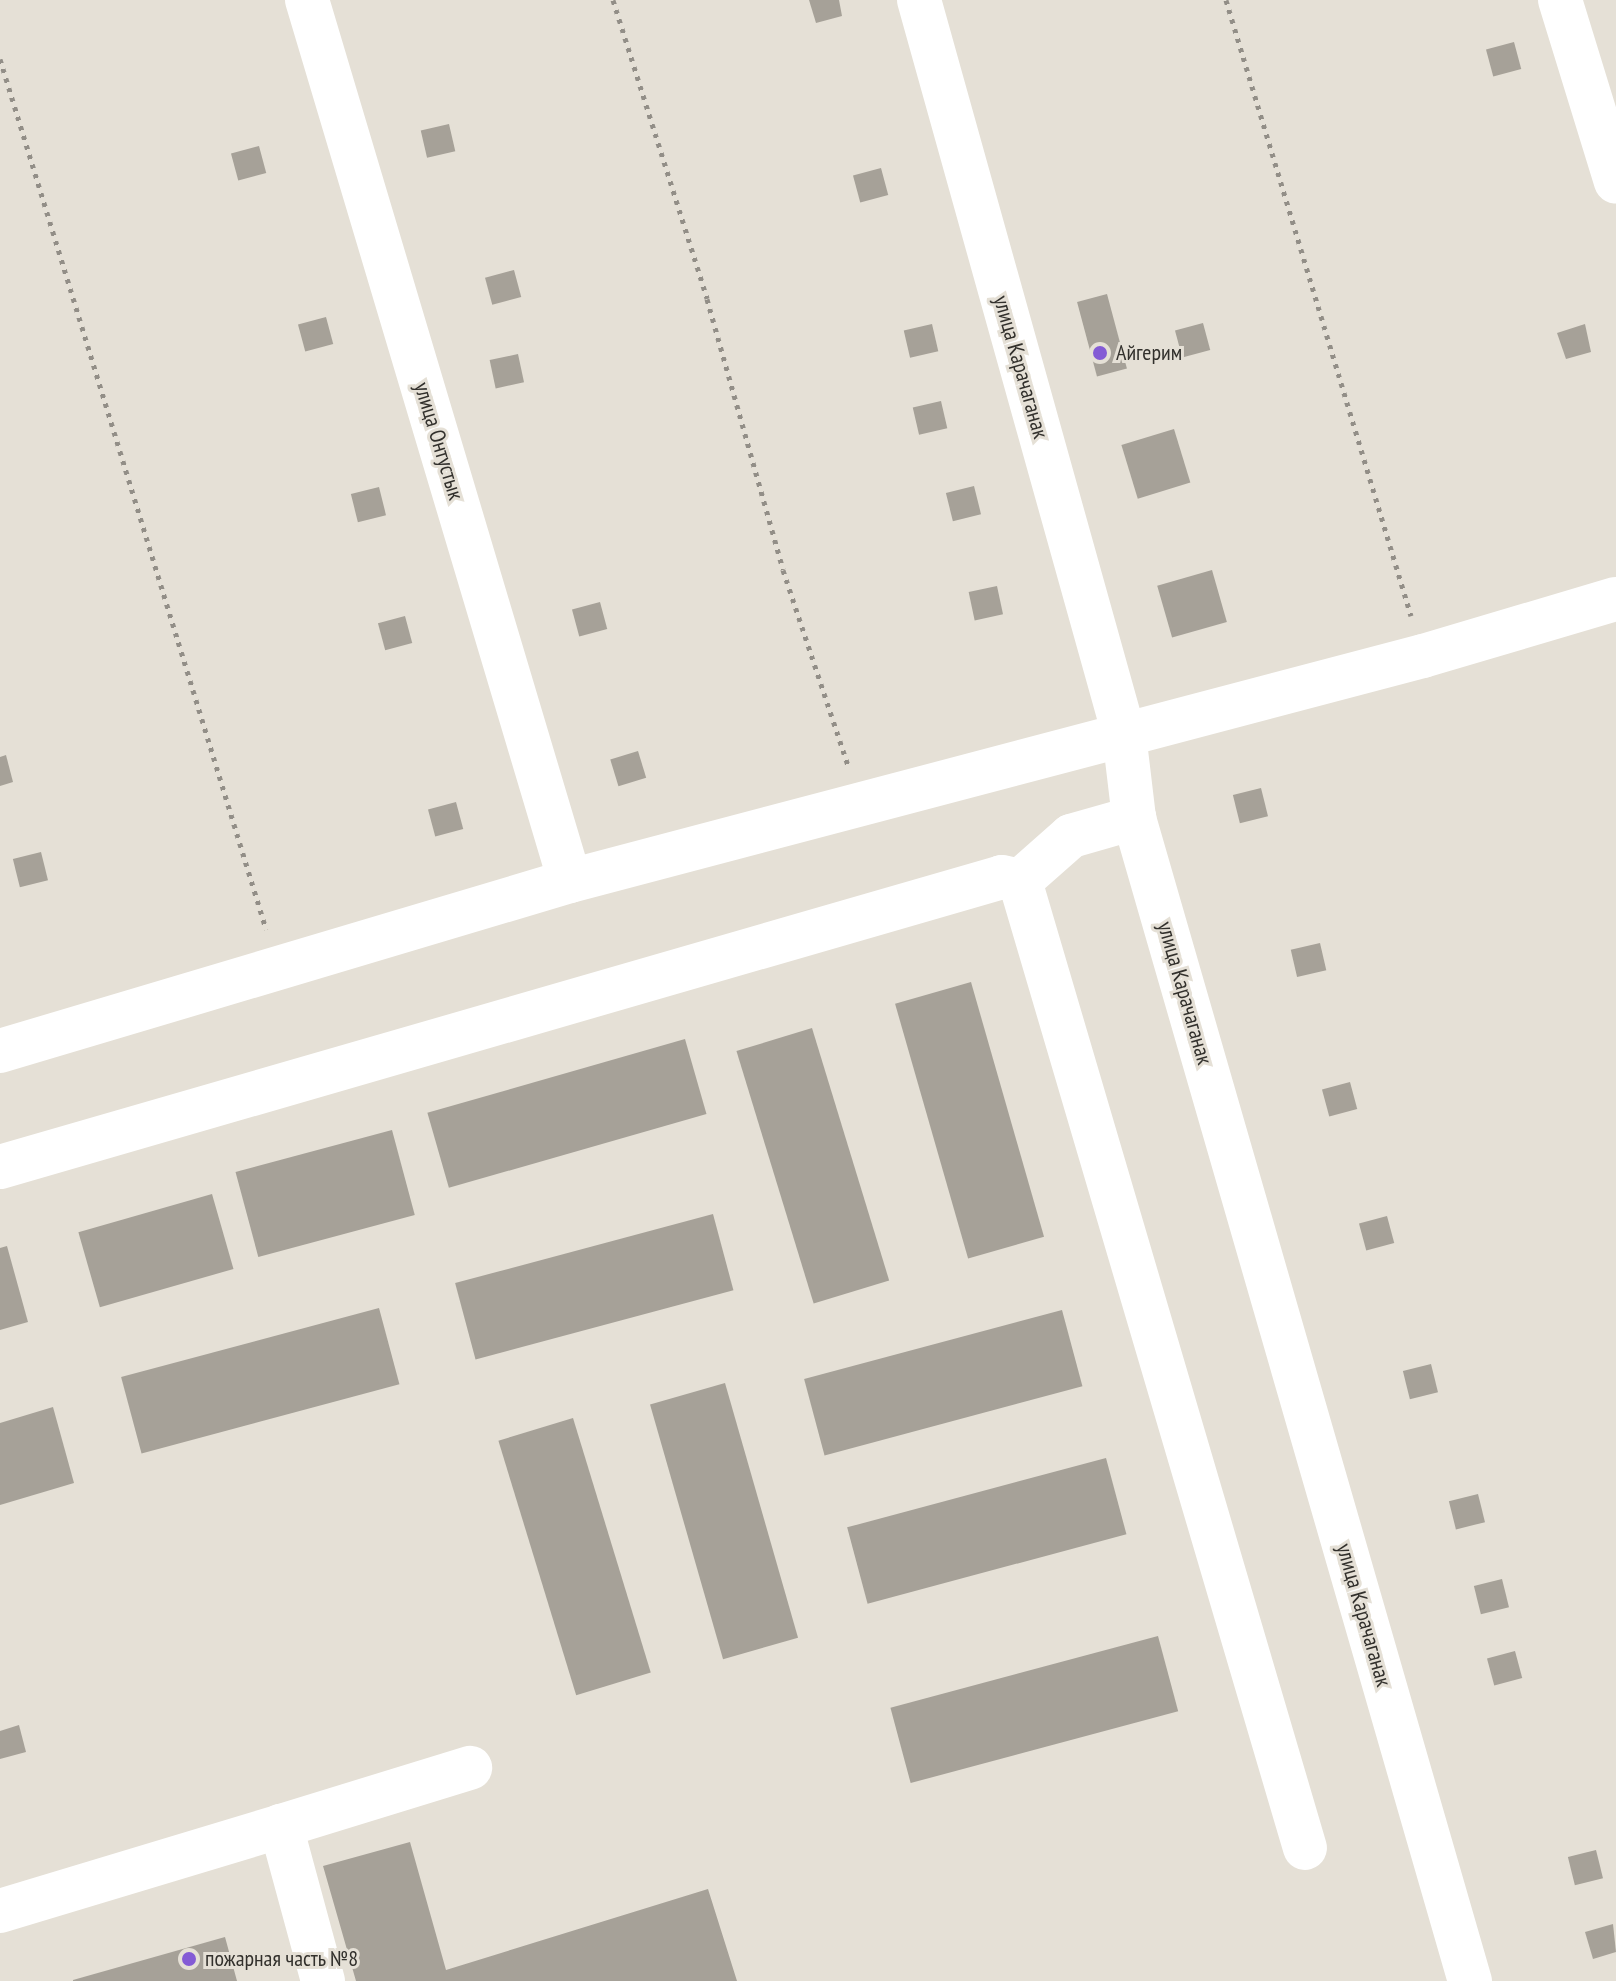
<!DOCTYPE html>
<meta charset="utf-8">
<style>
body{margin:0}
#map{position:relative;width:1616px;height:1981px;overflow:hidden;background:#e5e0d6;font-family:"PT Sans Narrow",sans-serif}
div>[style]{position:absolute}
.building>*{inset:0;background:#a6a198;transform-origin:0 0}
.path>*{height:5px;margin-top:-2.5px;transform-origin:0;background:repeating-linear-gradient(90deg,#928e87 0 4px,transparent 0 10px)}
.minor>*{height:44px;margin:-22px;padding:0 22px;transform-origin:22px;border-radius:22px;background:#fff}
.dots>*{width:22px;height:22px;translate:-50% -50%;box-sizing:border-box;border:4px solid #e5e0d6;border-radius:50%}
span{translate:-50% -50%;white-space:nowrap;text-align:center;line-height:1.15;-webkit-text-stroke:6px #e5e0d6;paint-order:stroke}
.poi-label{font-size:22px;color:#32302c}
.left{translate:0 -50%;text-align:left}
.street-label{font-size:22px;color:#32302c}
</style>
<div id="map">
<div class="building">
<div style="clip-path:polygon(809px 0,839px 0,842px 16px,816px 23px)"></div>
<div style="left:1514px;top:42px;width:28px;height:29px;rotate:75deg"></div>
<div style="left:449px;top:124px;width:28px;height:29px;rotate:77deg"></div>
<div style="left:259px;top:146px;width:28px;height:29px;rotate:75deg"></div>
<div style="left:881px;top:168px;width:28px;height:29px;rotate:75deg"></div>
<div style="left:514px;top:270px;width:28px;height:30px;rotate:75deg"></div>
<div style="left:1107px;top:294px;width:77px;height:31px;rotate:75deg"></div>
<div style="left:326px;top:317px;width:28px;height:29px;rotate:75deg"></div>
<div style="left:1203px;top:323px;width:28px;height:29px;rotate:75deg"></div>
<div style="left:932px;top:324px;width:28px;height:29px;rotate:77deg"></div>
<div style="clip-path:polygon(1585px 324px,1591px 352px,1566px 359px,1557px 333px)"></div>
<div style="left:518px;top:354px;width:29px;height:29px;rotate:78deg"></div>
<div style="left:941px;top:401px;width:28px;height:29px;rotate:77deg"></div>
<div style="left:1174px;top:429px;width:56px;height:55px;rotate:73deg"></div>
<div style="left:974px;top:486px;width:29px;height:29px;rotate:76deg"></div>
<div style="left:379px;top:487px;width:29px;height:29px;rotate:76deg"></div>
<div style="left:1212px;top:570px;width:54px;height:57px;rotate:74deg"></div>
<div style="left:997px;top:586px;width:29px;height:29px;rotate:78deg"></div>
<div style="left:600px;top:602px;width:28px;height:29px;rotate:75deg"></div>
<div style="left:405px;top:616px;width:28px;height:28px;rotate:75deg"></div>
<div style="left:638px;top:751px;width:28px;height:29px;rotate:73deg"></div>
<div style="clip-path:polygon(6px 755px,13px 782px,0 786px,0 757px)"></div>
<div style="left:1261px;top:788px;width:29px;height:29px;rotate:76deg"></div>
<div style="left:456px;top:802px;width:28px;height:29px;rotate:75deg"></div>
<div style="left:41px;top:852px;width:29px;height:29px;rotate:76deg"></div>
<div style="left:1320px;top:943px;width:28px;height:30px;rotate:77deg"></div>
<div style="left:971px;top:982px;width:265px;height:79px;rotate:74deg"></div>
<div style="left:812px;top:1028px;width:264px;height:79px;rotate:73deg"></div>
<div style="left:685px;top:1039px;width:78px;height:268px;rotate:74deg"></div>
<div style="left:1350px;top:1082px;width:28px;height:29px;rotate:75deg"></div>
<div style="left:392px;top:1130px;width:88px;height:162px;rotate:75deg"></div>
<div style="left:212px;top:1194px;width:78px;height:139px;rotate:74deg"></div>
<div style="left:713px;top:1214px;width:79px;height:267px;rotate:75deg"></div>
<div style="left:1387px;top:1216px;width:28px;height:29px;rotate:75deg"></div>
<div style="clip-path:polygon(7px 1246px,28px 1322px,0 1330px,0 1248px)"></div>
<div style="left:379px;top:1308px;width:79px;height:267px;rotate:75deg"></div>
<div style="left:1062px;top:1310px;width:79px;height:267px;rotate:75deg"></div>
<div style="left:1431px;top:1364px;width:29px;height:29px;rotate:76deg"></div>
<div style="left:725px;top:1383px;width:265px;height:78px;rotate:74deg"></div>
<div style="clip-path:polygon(53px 1407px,74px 1483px,0 1505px,0 1423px)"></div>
<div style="left:573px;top:1418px;width:266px;height:78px;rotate:73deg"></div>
<div style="left:1106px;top:1458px;width:79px;height:268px;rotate:75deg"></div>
<div style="left:1478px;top:1494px;width:29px;height:30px;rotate:76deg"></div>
<div style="left:1502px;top:1579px;width:29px;height:29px;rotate:76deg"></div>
<div style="left:1158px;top:1636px;width:78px;height:277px;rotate:75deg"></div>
<div style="left:1515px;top:1651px;width:28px;height:29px;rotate:75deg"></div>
<div style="clip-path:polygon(19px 1725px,26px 1752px,0 1759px,0 1731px)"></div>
<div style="clip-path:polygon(410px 1842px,446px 1970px,708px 1889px,737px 1981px,356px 1981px,323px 1866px)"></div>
<div style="left:1596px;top:1850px;width:29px;height:29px;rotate:76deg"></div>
<div style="clip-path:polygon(1613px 1924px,1616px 1952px,1593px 1959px,1585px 1932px)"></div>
<div style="clip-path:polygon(225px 1937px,237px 1981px,73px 1981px,73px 1980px)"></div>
</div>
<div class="path">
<div style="left:613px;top:0;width:313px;rotate:72.5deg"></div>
<div style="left:707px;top:299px;width:281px;rotate:74.3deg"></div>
<div style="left:783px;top:570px;width:206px;rotate:71.6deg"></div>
<div style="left:1226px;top:0;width:643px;rotate:73.28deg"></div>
<div style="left:0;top:59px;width:910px;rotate:73deg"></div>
</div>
<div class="minor">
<div style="left:307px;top:0;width:919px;rotate:73.38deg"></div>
<div style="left:919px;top:0;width:762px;rotate:74.4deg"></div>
<div style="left:1124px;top:734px;width:85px;rotate:83.2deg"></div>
<div style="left:1134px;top:818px;width:1211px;rotate:73.89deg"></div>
<div style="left:1560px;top:0;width:190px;rotate:72.9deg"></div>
<div style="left:1020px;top:881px;width:1008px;rotate:73.58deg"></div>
<div style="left:0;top:1051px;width:595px;rotate:-16.61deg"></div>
<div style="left:570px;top:881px;width:882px;rotate:-14.78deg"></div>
<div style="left:1423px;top:656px;width:201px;rotate:-16.5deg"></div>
<div style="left:0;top:1167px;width:1043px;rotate:-16.14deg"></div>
<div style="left:1002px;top:877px;width:18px;rotate:13deg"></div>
<div style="left:1020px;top:881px;width:68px;rotate:-41.4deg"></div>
<div style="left:1071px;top:836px;width:66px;rotate:-15.9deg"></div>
<div style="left:0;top:1911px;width:294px;rotate:-16.8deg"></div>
<div style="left:323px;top:1981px;width:161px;rotate:-105.2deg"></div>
<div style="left:281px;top:1826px;width:198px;rotate:-17.1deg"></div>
</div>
<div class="dots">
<div style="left:1100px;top:353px;background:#845bd5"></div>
<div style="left:189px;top:1959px;background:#845bd5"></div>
</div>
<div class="poi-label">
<span class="left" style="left:1116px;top:353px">Айгерим</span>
<span class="left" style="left:205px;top:1959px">пожарная часть №8</span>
</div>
<div class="street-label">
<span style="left:1021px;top:367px;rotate:74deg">улица Карачаганак</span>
<span style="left:439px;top:441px;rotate:73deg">улица Онтустык</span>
<span style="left:1185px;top:993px;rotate:74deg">улица Карачаганак</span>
<span style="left:1364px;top:1615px;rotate:74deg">улица Карачаганак</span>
</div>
</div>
